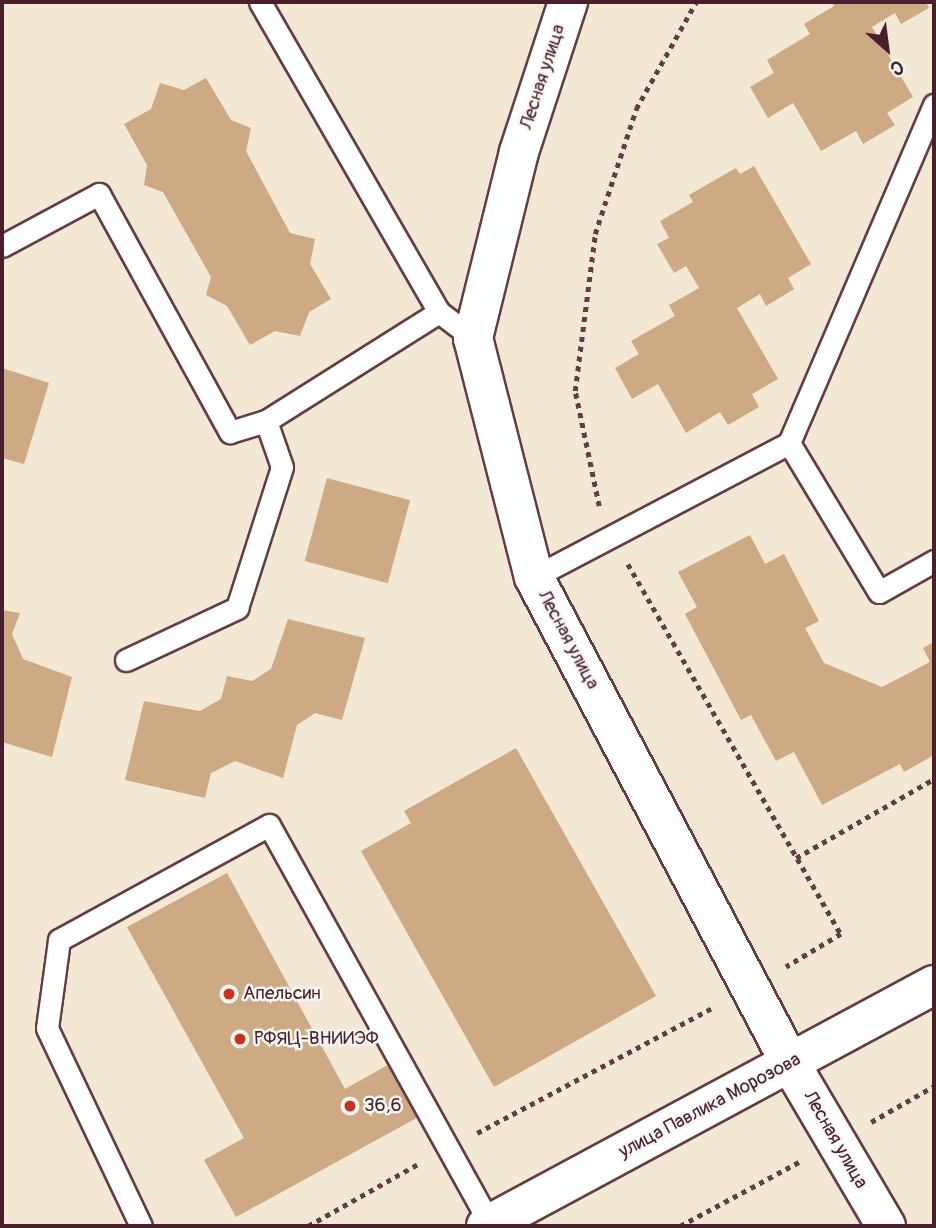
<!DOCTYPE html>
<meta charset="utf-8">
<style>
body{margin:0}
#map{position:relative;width:936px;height:1228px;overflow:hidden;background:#f2e8d4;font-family:Pangolin,sans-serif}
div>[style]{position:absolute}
.building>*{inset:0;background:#cdaa83;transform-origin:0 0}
.path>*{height:4.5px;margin-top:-2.25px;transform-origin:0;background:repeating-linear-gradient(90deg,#633d44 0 5px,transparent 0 10px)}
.roads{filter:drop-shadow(2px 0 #633d44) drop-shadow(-2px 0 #633d44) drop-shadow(0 2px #633d44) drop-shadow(0 -2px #633d44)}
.lane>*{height:21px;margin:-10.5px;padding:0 10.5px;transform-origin:10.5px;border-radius:10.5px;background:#fff}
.street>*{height:38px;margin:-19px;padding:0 19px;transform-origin:19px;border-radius:19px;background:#fff}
.secondary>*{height:38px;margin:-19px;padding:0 19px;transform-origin:19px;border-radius:19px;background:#fff}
.dots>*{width:19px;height:19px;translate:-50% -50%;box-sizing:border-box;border:4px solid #f6f6f2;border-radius:50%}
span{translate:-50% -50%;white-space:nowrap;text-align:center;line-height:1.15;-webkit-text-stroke:5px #f6f6f2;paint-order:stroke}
.street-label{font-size:19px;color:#4a1f2b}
.poi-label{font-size:19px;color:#4a1f2b}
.left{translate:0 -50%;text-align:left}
.frame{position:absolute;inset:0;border:4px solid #4a1f2b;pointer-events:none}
.north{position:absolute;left:852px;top:14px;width:70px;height:70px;-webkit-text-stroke:5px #f6f6f2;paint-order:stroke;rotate:152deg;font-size:19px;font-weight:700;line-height:28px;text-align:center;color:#4a1f2b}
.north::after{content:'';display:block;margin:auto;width:24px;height:32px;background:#4a1f2b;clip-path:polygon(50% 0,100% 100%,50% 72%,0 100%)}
</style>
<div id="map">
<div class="building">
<div style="clip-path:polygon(831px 2px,926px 2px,929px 8px,901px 24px,895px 13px,872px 27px,913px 97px,887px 113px,895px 125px,863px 144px,856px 131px,821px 151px,793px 103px,768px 118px,750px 87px,774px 73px,767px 60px,810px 34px,804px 24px,834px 6px)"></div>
<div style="clip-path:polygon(206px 78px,231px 120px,251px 128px,246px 151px,290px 233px,315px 239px,310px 264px,331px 299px,309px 312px,300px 336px,275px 331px,250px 345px,227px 306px,206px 295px,211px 277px,163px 192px,144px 185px,147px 165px,124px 124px,151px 109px,160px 83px,184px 90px)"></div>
<div style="clip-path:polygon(754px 166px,811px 264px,788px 278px,794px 289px,766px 306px,760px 294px,737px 308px,778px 379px,752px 394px,759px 407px,728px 425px,720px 412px,686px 433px,658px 384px,632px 399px,615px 368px,639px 354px,631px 341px,675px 316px,669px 305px,699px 288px,686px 266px,674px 273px,657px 244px,669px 238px,660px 221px,693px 202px,689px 195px,736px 168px,740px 174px)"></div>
<div style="clip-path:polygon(2px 368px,49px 383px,24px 464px,2px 458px)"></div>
<div style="left:327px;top:478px;width:86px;height:86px;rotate:15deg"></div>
<div style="clip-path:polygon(750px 535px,765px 564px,784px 554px,819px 621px,805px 628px,824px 663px,882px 687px,930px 662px,923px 648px,934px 642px,934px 755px,904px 772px,900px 764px,822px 805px,794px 752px,776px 761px,751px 715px,741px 720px,685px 614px,697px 607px,678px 572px)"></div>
<div style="clip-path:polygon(2px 610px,20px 613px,12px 634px,23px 659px,72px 677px,52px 757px,2px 742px)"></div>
<div style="clip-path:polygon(288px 619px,365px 638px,342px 720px,315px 713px,297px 725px,283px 778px,235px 761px,211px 773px,205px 798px,125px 780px,144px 701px,200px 711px,221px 699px,227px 676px,252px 681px,271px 669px)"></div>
<div style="clip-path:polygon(516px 748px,656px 996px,494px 1087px,361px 851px,411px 823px,404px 811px)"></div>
<div style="clip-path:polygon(227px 873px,345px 1089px,395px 1061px,424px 1114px,236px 1217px,204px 1160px,244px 1138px,127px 927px)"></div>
</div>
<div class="path">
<div style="left:599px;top:506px;width:117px;rotate:-101.8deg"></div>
<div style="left:575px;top:391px;width:158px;rotate:-82.7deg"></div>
<div style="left:595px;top:234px;width:132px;rotate:-71.8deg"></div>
<div style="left:636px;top:109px;width:123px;rotate:-60.7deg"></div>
<div style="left:628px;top:564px;width:427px;rotate:60.1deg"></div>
<div style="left:841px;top:934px;width:64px;rotate:149deg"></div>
<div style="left:796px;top:858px;width:159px;rotate:-29.8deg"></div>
<div style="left:871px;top:1122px;width:73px;rotate:-29.7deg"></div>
<div style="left:477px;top:1133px;width:268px;rotate:-28deg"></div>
<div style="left:308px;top:1226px;width:129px;rotate:-29.4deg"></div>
<div style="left:680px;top:1226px;width:135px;rotate:-28.3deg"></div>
</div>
<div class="roads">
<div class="lane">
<div style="left:260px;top:2px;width:358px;rotate:60deg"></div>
<div style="left:439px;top:312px;width:43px;rotate:37.4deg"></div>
<div style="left:2px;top:246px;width:110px;rotate:-28.2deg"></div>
<div style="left:99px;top:194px;width:272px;rotate:61.2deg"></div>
<div style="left:230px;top:432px;width:38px;rotate:-17deg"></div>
<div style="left:789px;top:443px;width:174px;rotate:58.9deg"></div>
<div style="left:879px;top:592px;width:63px;rotate:-29.4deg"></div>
<div style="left:534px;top:577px;width:288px;rotate:-27.7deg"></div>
<div style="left:789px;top:443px;width:368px;rotate:-66.8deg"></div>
<div style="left:126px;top:660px;width:123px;rotate:-25.1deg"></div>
<div style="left:237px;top:608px;width:148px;rotate:-72.3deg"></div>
<div style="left:282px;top:467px;width:49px;rotate:-109.2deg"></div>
<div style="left:266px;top:421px;width:204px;rotate:-32.2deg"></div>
<div style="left:141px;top:1226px;width:219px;rotate:-115.4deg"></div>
<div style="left:47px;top:1028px;width:89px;rotate:-82.2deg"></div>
<div style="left:59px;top:940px;width:239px;rotate:-28.7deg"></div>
<div style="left:269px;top:825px;width:456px;rotate:61deg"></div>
</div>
<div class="street">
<div style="left:568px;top:2px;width:158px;rotate:108.1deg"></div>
<div style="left:519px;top:152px;width:192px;rotate:103.9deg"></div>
<div style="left:473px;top:338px;width:247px;rotate:75.7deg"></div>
<div style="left:534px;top:577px;width:549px;rotate:62.22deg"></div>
<div style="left:790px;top:1063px;width:189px;rotate:59.5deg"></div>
</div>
<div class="secondary">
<div style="left:486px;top:1226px;width:509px;rotate:-28.28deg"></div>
</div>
</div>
<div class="dots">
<div style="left:229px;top:994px;background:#c8321e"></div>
<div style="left:240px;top:1039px;background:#c8321e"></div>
<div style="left:350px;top:1106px;background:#c8321e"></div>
</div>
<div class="street-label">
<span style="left:543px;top:77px;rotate:-72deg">Лесная улица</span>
<span style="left:568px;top:640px;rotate:62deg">Лесная улица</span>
<span style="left:710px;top:1106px;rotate:-28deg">улица Павлика Морозова</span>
<span style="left:835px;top:1140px;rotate:60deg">Лесная улица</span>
</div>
<div class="poi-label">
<span class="left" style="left:243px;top:994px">Апельсин</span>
<span class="left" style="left:254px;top:1039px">РФЯЦ-ВНИИЭФ</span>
<span class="left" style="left:364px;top:1106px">36,6</span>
</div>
<div class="frame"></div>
<div class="north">С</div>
</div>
